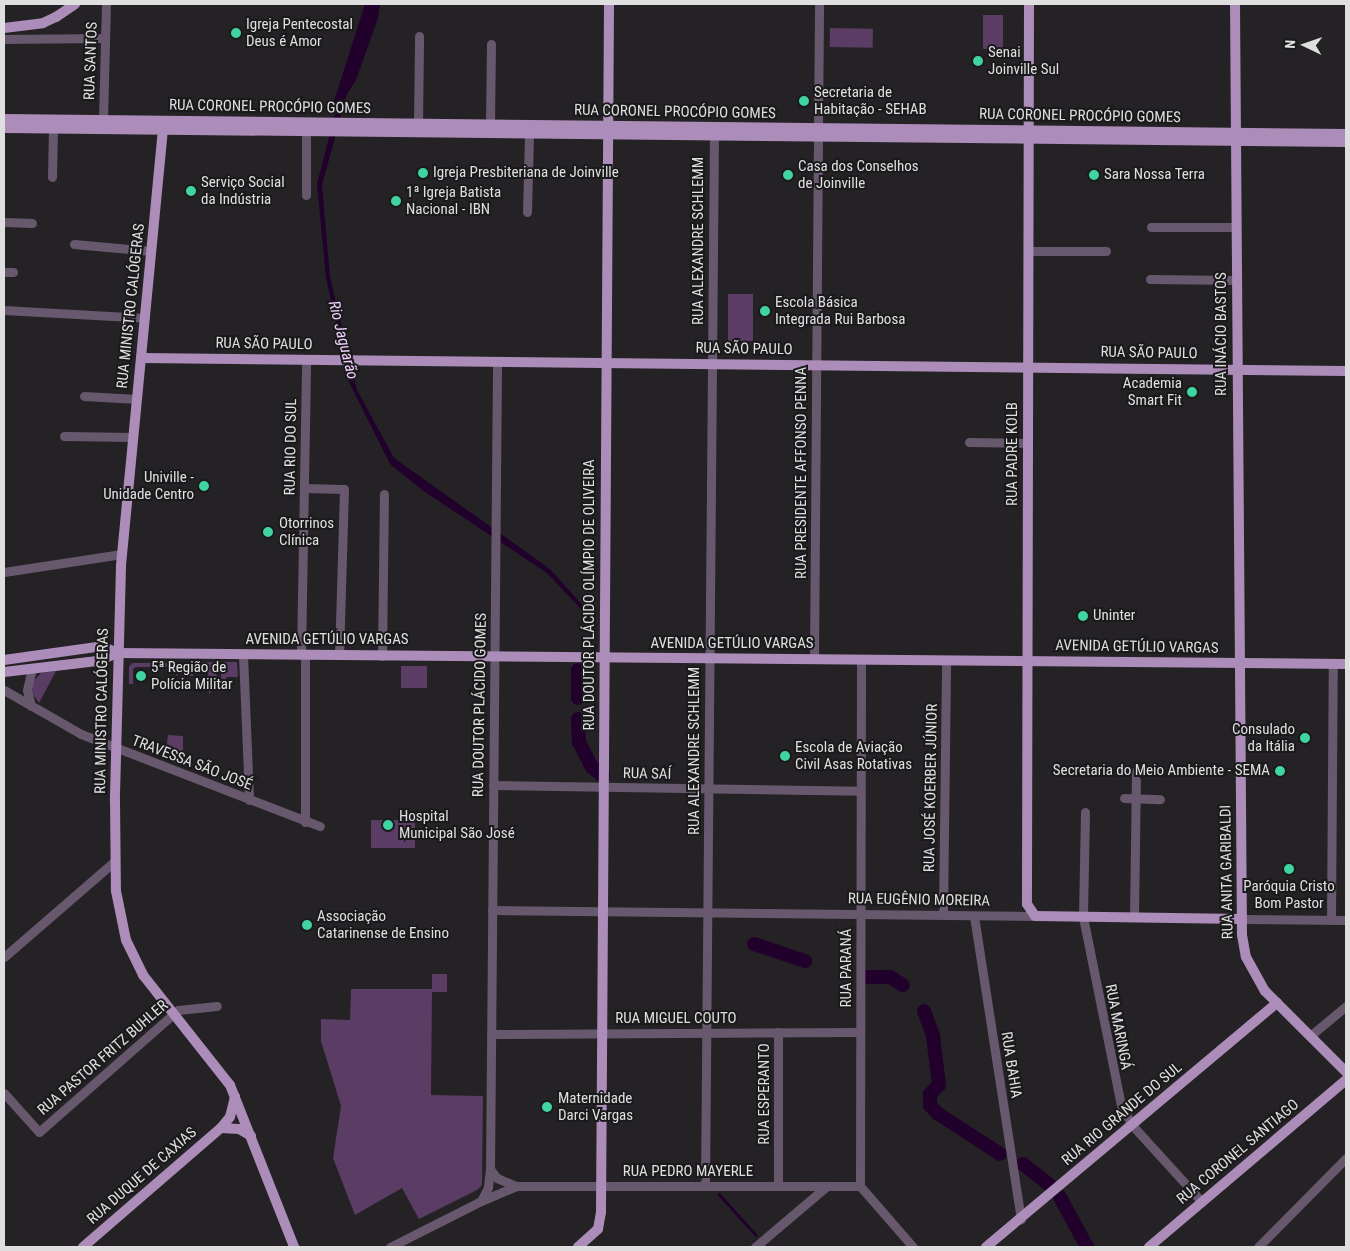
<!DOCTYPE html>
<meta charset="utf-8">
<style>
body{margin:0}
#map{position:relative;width:1350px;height:1251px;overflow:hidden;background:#242224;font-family:"Roboto Condensed",sans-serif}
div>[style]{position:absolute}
.green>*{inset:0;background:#5a3c65;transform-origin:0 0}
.water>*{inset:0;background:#21012c}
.stream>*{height:2.5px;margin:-1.25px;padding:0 1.25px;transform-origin:1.25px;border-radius:1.25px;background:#21012c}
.river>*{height:14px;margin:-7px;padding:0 7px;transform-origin:7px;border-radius:7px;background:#21012c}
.minor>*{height:9px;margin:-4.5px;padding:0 4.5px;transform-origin:4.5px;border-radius:4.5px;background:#67586e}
.major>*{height:10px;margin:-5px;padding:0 5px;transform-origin:5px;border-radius:5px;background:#ac8cb9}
.dots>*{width:14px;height:14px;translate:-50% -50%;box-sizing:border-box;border:2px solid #1a191b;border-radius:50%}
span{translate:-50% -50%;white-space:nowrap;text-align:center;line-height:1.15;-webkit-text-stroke:4px #1a191b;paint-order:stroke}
.poi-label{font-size:15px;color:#e0dfe0}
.left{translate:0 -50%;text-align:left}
.right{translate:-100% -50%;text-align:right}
.street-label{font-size:15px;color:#e0dfe0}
.water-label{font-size:16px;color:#eecdfb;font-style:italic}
.frame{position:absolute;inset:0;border:5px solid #e0dfe0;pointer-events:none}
.north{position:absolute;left:1280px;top:20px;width:50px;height:50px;-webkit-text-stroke:4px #1a191b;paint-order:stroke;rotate:273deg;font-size:14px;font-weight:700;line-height:20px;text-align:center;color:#e0dfe0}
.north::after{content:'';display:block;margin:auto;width:18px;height:22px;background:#e0dfe0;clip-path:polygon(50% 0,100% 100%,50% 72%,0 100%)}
</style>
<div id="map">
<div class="green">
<div style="left:983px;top:15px;width:20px;height:34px"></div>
<div style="left:830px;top:28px;width:43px;height:19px;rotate:1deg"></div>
<div style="left:728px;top:294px;width:25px;height:47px"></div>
<div style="clip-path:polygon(217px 662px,216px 684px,209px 694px,208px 672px,193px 672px,193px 676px,185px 676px,185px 688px,165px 688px,181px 682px,184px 663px)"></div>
<div style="clip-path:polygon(221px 662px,237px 662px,238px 677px,226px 677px,226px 685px,221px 685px)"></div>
<div style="clip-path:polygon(132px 663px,179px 663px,179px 673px,176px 676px,176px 667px,136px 667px,133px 669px,133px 684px,129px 684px,129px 667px)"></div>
<div style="left:401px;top:666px;width:26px;height:22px"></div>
<div style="clip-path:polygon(56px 671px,39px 703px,32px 693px,33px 682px,41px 673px)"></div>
<div style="clip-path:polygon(168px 735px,183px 736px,183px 766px,165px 759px)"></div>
<div style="left:371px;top:820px;width:44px;height:28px"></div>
<div style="clip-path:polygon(432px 974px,447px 974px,447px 992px,432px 992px,431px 1095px,483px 1096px,482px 1185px,477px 1190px,419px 1219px,402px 1188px,355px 1215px,333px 1158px,341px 1106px,321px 1041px,321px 1019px,350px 1020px,351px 989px,432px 989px)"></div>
</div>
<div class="water">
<div style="clip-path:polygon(365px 4px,380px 4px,378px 18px,356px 80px,347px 94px,322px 185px,330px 277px,357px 390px,394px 458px,550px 569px,588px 611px,582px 610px,547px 573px,422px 490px,390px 464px,348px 380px,326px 278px,317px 184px,336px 110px,334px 101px)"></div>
</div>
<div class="stream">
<div style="left:719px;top:1194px;width:55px;rotate:47.9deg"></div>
</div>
<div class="river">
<div style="left:578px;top:698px;width:28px;rotate:-90deg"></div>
<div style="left:578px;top:719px;width:23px;rotate:88deg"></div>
<div style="left:579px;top:742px;width:28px;rotate:63deg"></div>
<div style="left:592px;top:767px;width:14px;rotate:39deg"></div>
<div style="left:754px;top:944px;width:54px;rotate:18.4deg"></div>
<div style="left:864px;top:977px;width:26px"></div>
<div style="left:890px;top:977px;width:15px;rotate:32deg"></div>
<div style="left:924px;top:1011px;width:27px;rotate:70deg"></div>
<div style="left:933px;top:1036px;width:49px;rotate:83deg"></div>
<div style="left:939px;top:1085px;width:13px;rotate:135deg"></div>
<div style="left:930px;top:1094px;width:11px;rotate:90deg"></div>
<div style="left:930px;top:1105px;width:11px;rotate:49deg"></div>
<div style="left:937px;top:1113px;width:75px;rotate:33.1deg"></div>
<div style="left:1023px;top:1164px;width:34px;rotate:38deg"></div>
<div style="left:1060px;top:1197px;width:57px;rotate:61.6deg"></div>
</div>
<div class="minor">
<div style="left:4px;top:39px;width:101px;rotate:-0.6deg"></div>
<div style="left:103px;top:120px;width:116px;rotate:-88.5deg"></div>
<div style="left:418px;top:124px;width:88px;rotate:-89.3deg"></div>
<div style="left:490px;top:125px;width:81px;rotate:-89.3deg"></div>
<div style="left:818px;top:128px;width:124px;rotate:-89.5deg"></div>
<div style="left:52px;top:177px;width:49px;rotate:-88.8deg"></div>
<div style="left:306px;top:195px;width:64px;rotate:-90deg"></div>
<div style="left:527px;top:212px;width:78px;rotate:-88.5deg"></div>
<div style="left:4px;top:222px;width:28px;rotate:2deg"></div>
<div style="left:1151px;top:227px;width:85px"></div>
<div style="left:74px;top:244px;width:77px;rotate:5.2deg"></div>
<div style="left:1028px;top:251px;width:78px"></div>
<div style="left:4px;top:272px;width:9px"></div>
<div style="left:1150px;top:279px;width:87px;rotate:0.7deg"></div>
<div style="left:4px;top:310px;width:141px;rotate:3.2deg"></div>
<div style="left:84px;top:396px;width:53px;rotate:3.2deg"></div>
<div style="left:64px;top:436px;width:69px;rotate:0.8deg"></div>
<div style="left:969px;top:442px;width:59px;rotate:1deg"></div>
<div style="left:304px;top:488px;width:40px;rotate:1.4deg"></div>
<div style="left:344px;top:489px;width:166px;rotate:91.7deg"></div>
<div style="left:4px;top:572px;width:119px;rotate:-8.7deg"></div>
<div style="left:243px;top:655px;width:145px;rotate:87.6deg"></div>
<div style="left:301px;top:655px;width:295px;rotate:-89deg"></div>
<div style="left:305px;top:655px;width:167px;rotate:90deg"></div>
<div style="left:382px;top:656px;width:162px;rotate:-89.3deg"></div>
<div style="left:814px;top:659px;width:522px;rotate:-89.56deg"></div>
<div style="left:4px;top:690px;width:89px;rotate:29.7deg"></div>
<div style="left:81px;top:734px;width:256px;rotate:21.1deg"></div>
<div style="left:31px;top:706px;width:16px;rotate:-104deg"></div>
<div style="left:27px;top:690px;width:22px;rotate:-77deg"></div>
<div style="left:493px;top:785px;width:367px;rotate:0.9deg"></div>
<div style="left:1124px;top:798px;width:36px;rotate:2deg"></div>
<div style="left:1085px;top:812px;width:105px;rotate:91.1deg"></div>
<div style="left:1083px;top:917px;width:192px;rotate:78.6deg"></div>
<div style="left:1121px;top:1105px;width:23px;rotate:61deg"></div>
<div style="left:1132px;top:1125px;width:104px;rotate:47.7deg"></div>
<div style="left:492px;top:910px;width:543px;rotate:0.63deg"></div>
<div style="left:943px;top:915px;width:254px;rotate:-89.3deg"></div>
<div style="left:974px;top:916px;width:307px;rotate:81.2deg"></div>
<div style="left:1134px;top:917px;width:146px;rotate:-89.2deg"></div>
<div style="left:1242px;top:919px;width:104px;rotate:0.6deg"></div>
<div style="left:1331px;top:920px;width:256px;rotate:-89.6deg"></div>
<div style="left:4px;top:957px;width:147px;rotate:-40.9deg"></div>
<div style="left:491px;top:1034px;width:369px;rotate:-0.3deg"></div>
<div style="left:1310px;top:1036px;width:47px;rotate:-39.8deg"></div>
<div style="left:4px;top:1093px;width:52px;rotate:48.1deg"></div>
<div style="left:39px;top:1132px;width:185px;rotate:-41.3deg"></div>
<div style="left:178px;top:1010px;width:39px;rotate:-6deg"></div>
<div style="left:490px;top:1169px;width:11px;rotate:52deg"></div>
<div style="left:497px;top:1178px;width:21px;rotate:23deg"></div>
<div style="left:516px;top:1186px;width:344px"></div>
<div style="left:705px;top:1186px;width:1051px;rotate:-89.51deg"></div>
<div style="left:778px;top:1186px;width:154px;rotate:-90deg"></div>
<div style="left:860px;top:1186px;width:526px;rotate:-89.89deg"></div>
<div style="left:860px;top:1186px;width:81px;rotate:49deg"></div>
<div style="left:481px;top:1201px;width:16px;rotate:-63deg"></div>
<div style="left:488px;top:1187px;width:18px;rotate:-84deg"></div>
<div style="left:490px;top:1169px;width:808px;rotate:-89.5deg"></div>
<div style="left:390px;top:1247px;width:102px;rotate:-26.8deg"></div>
<div style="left:481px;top:1201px;width:38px;rotate:-23deg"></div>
<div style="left:755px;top:1247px;width:94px;rotate:-40.3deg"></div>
<div style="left:1258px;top:1247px;width:125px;rotate:-45.3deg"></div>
</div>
<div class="major">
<div style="left:1029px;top:4px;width:900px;rotate:90.13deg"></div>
<div style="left:1027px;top:904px;width:14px;rotate:56deg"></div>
<div style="left:1035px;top:916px;width:207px;rotate:0.8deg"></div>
<div style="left:1235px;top:4px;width:931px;rotate:89.57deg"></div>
<div style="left:1242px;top:935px;width:22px;rotate:80deg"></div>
<div style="left:1246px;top:957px;width:39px;rotate:61deg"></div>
<div style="left:1265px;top:991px;width:115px;rotate:45deg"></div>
<div style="left:4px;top:28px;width:39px;rotate:-7deg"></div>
<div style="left:43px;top:23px;width:14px;rotate:-25deg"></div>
<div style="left:56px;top:17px;width:23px;rotate:-34deg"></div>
<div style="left:4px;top:119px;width:1342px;rotate:0.64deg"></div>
<div style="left:4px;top:128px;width:1342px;rotate:0.6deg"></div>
<div style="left:163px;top:129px;width:439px;rotate:95.5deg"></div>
<div style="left:121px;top:566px;width:235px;rotate:91.5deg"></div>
<div style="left:115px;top:801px;width:90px;rotate:89.4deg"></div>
<div style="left:116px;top:891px;width:50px;rotate:78.5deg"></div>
<div style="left:126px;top:940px;width:39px;rotate:64deg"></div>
<div style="left:143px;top:975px;width:140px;rotate:51.7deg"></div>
<div style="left:230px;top:1085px;width:174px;rotate:68.4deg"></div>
<div style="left:141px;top:358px;width:1205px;rotate:0.62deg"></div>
<div style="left:4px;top:660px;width:94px;rotate:-8deg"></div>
<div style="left:97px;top:647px;width:9px;rotate:6deg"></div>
<div style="left:106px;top:648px;width:13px;rotate:23deg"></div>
<div style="left:4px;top:672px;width:94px;rotate:-6.7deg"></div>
<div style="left:97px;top:661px;width:22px;rotate:-21deg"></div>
<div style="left:118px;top:653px;width:1228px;rotate:0.51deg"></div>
<div style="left:221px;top:1128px;width:18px;rotate:3deg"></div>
<div style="left:239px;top:1129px;width:14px;rotate:30deg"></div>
<div style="left:83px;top:1247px;width:182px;rotate:-40.8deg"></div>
<div style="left:221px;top:1128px;width:14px;rotate:-51deg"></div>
<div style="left:230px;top:1117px;width:21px;rotate:-76deg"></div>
<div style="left:578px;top:1247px;width:27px;rotate:-42deg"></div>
<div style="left:598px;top:1229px;width:17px;rotate:-80deg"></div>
<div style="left:601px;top:1212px;width:1208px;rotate:-89.62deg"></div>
<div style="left:986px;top:1247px;width:380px;rotate:-40deg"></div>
<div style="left:1149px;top:1247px;width:258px;rotate:-40.3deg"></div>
</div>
<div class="dots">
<div style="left:236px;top:33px;background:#3fd4a2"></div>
<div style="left:978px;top:61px;background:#3fd4a2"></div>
<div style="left:804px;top:101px;background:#3fd4a2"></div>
<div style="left:423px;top:173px;background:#3fd4a2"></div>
<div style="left:788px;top:175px;background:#3fd4a2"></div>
<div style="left:1094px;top:175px;background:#3fd4a2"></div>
<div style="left:191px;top:191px;background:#3fd4a2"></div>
<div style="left:396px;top:201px;background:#3fd4a2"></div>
<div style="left:765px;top:311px;background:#3fd4a2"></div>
<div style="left:1192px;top:392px;background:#3fd4a2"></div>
<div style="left:204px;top:486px;background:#3fd4a2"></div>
<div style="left:268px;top:532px;background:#3fd4a2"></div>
<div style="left:1083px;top:616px;background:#3fd4a2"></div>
<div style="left:141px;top:676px;background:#3fd4a2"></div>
<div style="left:1305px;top:738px;background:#3fd4a2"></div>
<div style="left:785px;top:756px;background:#3fd4a2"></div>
<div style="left:1280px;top:771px;background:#3fd4a2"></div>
<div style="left:388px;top:825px;background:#3fd4a2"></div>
<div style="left:1289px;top:869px;background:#3fd4a2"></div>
<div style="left:307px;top:925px;background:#3fd4a2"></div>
<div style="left:547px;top:1107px;background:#3fd4a2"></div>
</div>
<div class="poi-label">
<span class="left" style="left:246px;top:33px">Igreja Pentecostal<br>Deus é Amor</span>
<span class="left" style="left:988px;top:61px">Senai<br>Joinville Sul</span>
<span class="left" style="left:814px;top:101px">Secretaria de<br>Habitação - SEHAB</span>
<span class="left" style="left:798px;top:175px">Casa dos Conselhos<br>de Joinville</span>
<span class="left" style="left:433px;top:173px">Igreja Presbiteriana de Joinville</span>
<span class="left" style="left:1104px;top:175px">Sara Nossa Terra</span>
<span class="left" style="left:201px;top:191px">Serviço Social<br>da Indústria</span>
<span class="left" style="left:406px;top:201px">1ª Igreja Batista<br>Nacional - IBN</span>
<span class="left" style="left:775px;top:311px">Escola Básica<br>Integrada Rui Barbosa</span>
<span class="right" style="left:1182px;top:392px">Academia<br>Smart Fit</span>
<span class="right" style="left:194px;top:486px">Univille -<br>Unidade Centro</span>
<span class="left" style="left:279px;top:532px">Otorrinos<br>Clínica</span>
<span class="left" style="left:1093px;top:616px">Uninter</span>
<span class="left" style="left:151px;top:676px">5ª Região de<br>Polícia Militar</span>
<span class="right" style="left:1295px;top:738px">Consulado<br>da Itália</span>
<span class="left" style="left:795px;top:756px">Escola de Aviação<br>Civil Asas Rotativas</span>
<span class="right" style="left:1270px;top:771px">Secretaria do Meio Ambiente - SEMA</span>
<span class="left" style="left:399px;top:825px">Hospital<br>Municipal São José</span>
<span style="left:1289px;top:895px">Paróquia Cristo<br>Bom Pastor</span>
<span class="left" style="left:317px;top:925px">Associação<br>Catarinense de Ensino</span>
<span class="left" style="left:558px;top:1107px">Maternidade<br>Darci Vargas</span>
</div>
<div class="street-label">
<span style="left:91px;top:61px;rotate:-88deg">RUA SANTOS</span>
<span style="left:270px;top:107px;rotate:1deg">RUA CORONEL PROCÓPIO GOMES</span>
<span style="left:675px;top:112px;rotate:1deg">RUA CORONEL PROCÓPIO GOMES</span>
<span style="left:1080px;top:116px;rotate:1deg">RUA CORONEL PROCÓPIO GOMES</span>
<span style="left:699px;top:241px;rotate:-90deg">RUA ALEXANDRE SCHLEMM</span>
<span style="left:131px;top:306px;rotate:-84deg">RUA MINISTRO CALÓGERAS</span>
<span style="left:1222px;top:334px;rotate:-90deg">RUA INÁCIO BASTOS</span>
<span style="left:264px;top:344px;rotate:1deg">RUA SÃO PAULO</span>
<span style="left:744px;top:349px;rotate:1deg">RUA SÃO PAULO</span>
<span style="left:1149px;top:353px;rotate:1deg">RUA SÃO PAULO</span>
<span style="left:291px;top:447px;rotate:-89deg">RUA RIO DO SUL</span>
<span style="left:1013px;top:454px;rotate:-90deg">RUA PADRE KOLB</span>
<span style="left:802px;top:473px;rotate:-90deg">RUA PRESIDENTE AFFONSO PENNA</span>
<span style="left:590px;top:595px;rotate:-90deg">RUA DOUTOR PLÁCIDO OLÍMPIO DE OLIVEIRA</span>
<span style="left:327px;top:640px">AVENIDA GETÚLIO VARGAS</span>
<span style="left:732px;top:644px">AVENIDA GETÚLIO VARGAS</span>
<span style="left:1137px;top:647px;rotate:1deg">AVENIDA GETÚLIO VARGAS</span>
<span style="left:480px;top:705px;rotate:-89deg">RUA DOUTOR PLÁCIDO GOMES</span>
<span style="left:102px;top:711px;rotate:-89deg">RUA MINISTRO CALÓGERAS</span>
<span style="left:695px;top:751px;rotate:-90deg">RUA ALEXANDRE SCHLEMM</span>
<span style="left:192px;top:763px;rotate:21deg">TRAVESSA SÃO JOSÉ</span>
<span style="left:647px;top:774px;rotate:1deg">RUA SAÍ</span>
<span style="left:931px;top:788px;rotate:-89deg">RUA JOSÉ KOERBER JÚNIOR</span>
<span style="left:1227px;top:872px;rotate:-91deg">RUA ANITA GARIBALDI</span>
<span style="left:919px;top:900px;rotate:1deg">RUA EUGÊNIO MOREIRA</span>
<span style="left:847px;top:968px;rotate:-90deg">RUA PARANÁ</span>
<span style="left:676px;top:1019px">RUA MIGUEL COUTO</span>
<span style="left:1118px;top:1027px;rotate:79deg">RUA MARINGÁ</span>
<span style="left:103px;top:1058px;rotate:-41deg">RUA PASTOR FRITZ BUHLER</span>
<span style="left:1011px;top:1065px;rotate:81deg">RUA BAHIA</span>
<span style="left:765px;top:1094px;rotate:-90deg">RUA ESPERANTO</span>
<span style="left:1122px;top:1114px;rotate:-40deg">RUA RIO GRANDE DO SUL</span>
<span style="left:1238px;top:1152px;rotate:-40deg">RUA CORONEL SANTIAGO</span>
<span style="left:688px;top:1172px">RUA PEDRO MAYERLE</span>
<span style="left:142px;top:1176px;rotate:-41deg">RUA DUQUE DE CAXIAS</span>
</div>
<div class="water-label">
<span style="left:343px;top:340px;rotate:76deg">Rio Jaguarão</span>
</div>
<div class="frame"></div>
<div class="north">N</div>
</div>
